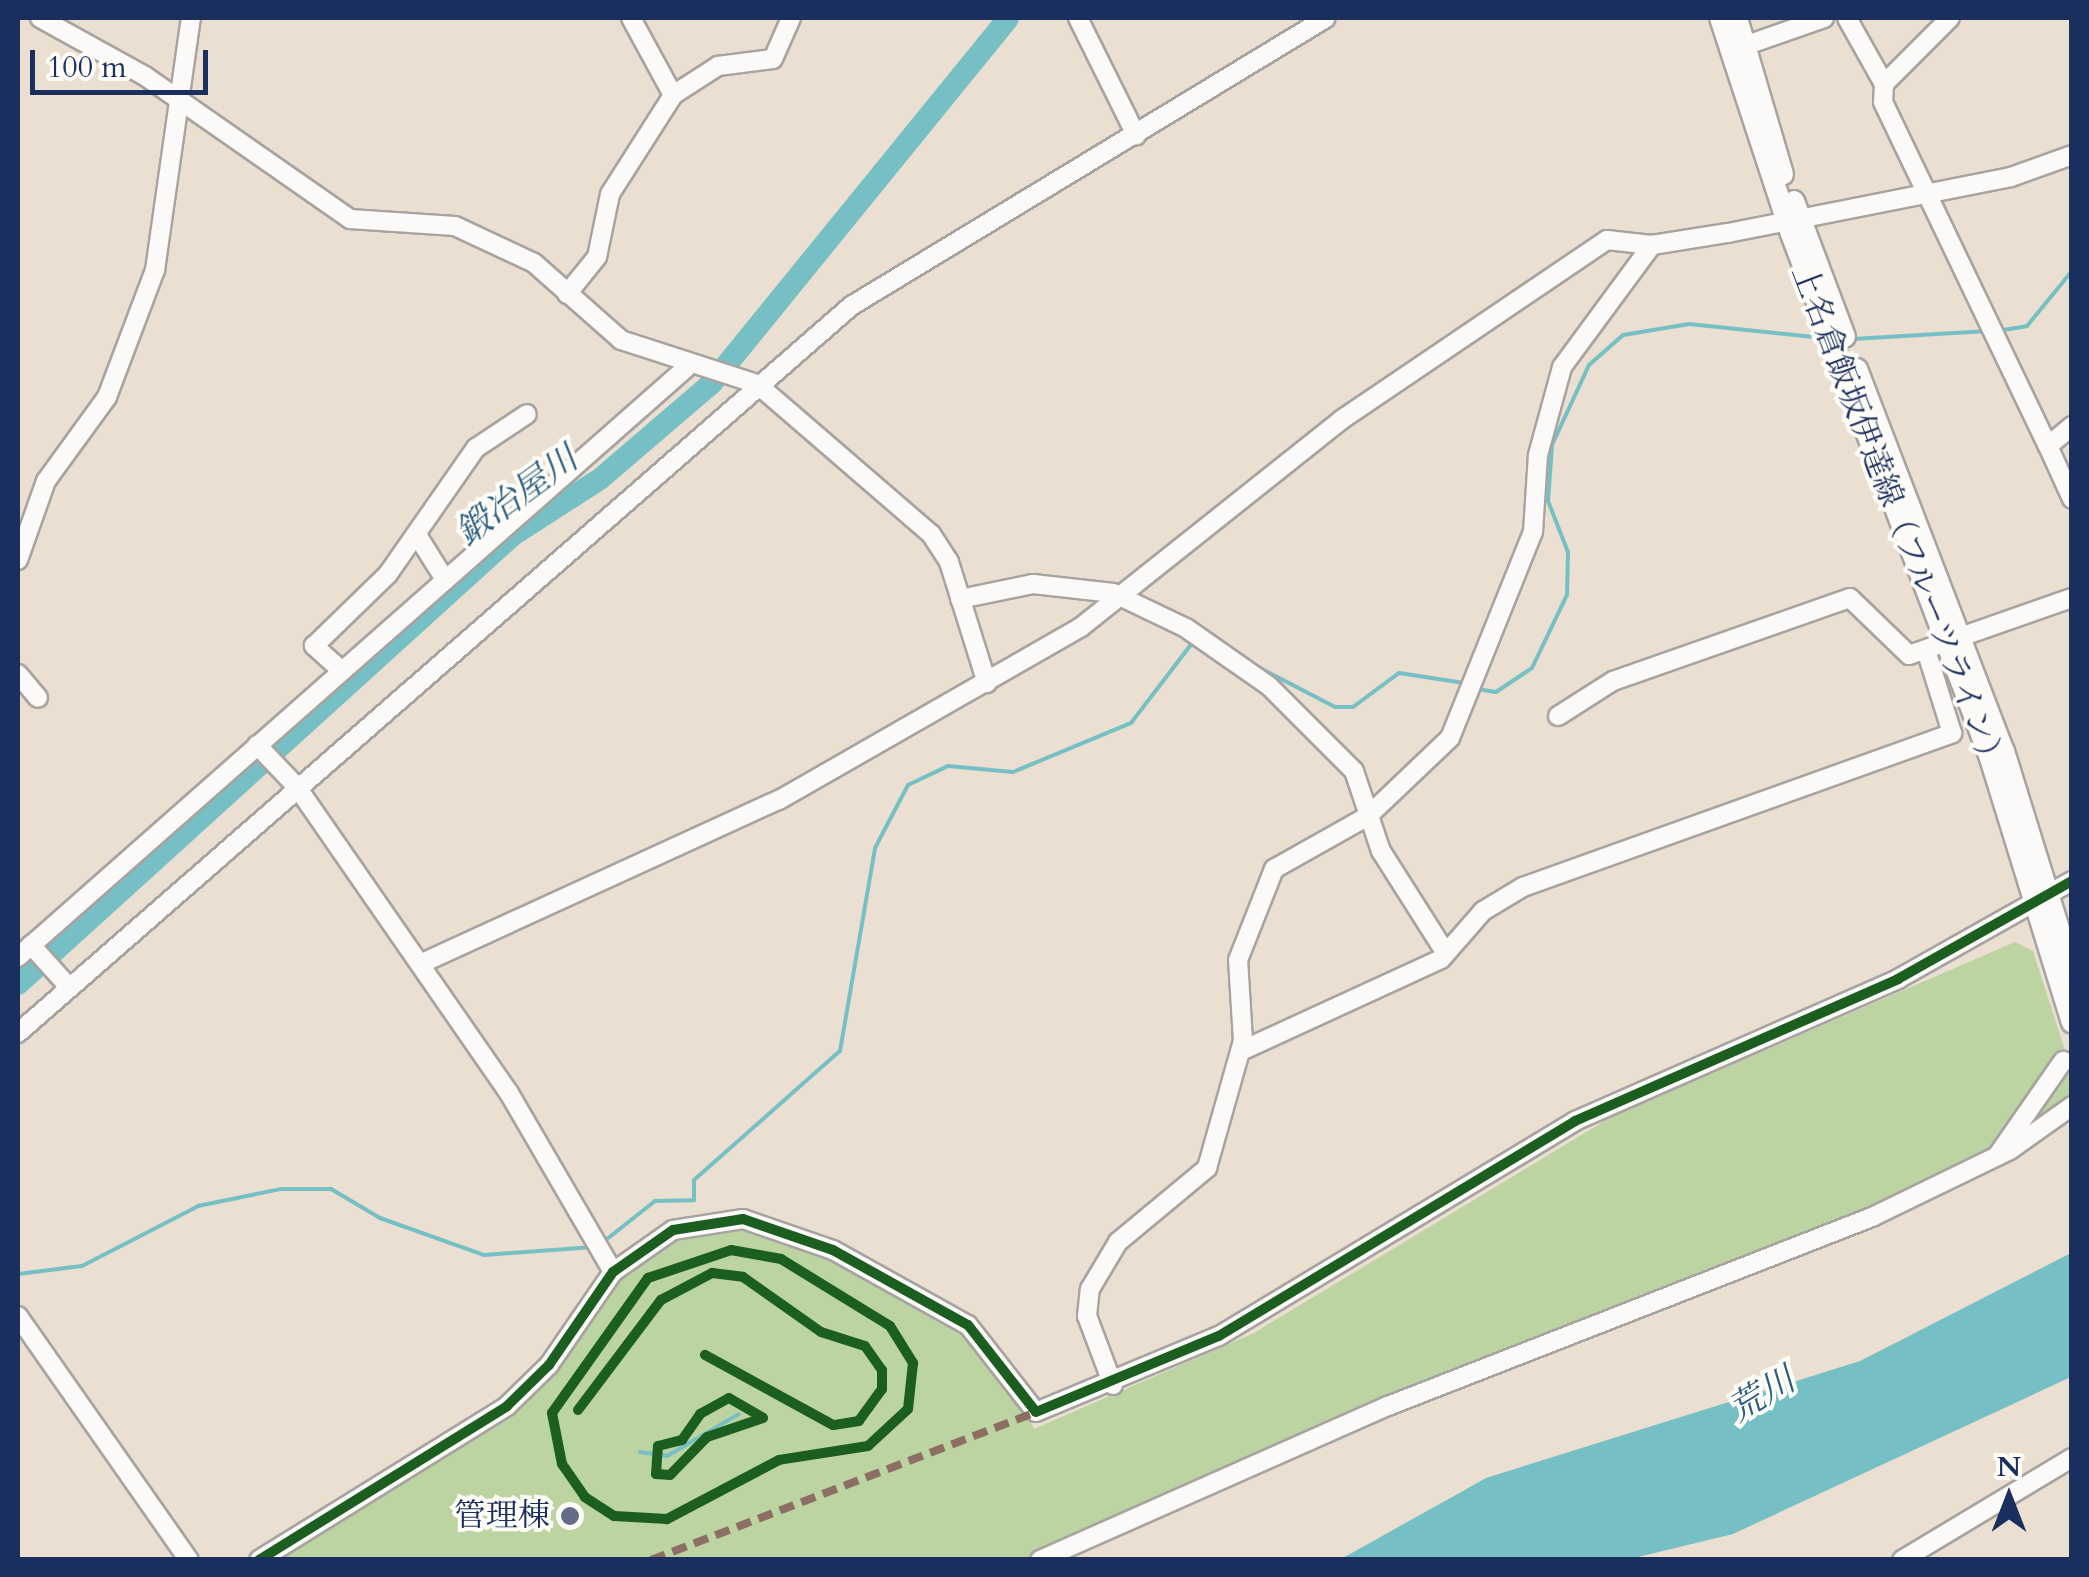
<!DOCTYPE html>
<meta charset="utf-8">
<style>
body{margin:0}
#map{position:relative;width:2089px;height:1577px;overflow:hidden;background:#eadfd0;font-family:Cardo,"Noto Serif JP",serif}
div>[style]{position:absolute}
.green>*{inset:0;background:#bbd4a2}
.water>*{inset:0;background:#76c0c5}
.stream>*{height:4px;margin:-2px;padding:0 2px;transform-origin:2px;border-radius:2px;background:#76c0c5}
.river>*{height:22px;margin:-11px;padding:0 11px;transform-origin:11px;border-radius:11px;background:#76c0c5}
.roads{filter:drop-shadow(2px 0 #a7a3a0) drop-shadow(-2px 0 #a7a3a0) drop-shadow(0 2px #a7a3a0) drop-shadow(0 -2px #a7a3a0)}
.minor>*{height:18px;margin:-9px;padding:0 9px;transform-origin:9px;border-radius:9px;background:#fcfaf8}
.major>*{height:20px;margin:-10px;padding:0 10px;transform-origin:10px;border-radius:10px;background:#fcfaf8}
.quiet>*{height:8px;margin-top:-4px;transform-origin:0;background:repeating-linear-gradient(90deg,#8d6e63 0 15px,transparent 0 23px)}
.cycleway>*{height:10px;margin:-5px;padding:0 5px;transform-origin:5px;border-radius:5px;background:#1b5e20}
.dots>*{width:28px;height:28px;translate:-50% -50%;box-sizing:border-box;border:5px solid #fdfcf7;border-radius:50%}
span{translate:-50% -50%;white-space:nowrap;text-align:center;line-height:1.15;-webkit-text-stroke:8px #fdfcf7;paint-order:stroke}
.street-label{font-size:32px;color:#1b2f5e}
.poi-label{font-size:32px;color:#1b2f5e}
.right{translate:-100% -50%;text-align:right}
.water-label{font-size:35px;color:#2a5d80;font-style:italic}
.frame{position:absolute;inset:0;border:20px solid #1b2f5e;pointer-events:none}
.north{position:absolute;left:1959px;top:1447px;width:100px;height:100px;-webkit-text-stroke:8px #fdfcf7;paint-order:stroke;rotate:0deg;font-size:28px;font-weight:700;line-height:40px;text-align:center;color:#1b2f5e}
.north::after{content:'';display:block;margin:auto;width:35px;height:45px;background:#1b2f5e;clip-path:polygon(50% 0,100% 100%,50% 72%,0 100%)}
.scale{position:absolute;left:30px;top:50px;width:178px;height:45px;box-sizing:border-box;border:5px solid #1b2f5e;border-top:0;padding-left:12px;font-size:30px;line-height:35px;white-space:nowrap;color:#1b2f5e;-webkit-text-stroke:8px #fdfcf7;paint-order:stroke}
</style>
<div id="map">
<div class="green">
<div style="clip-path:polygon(2015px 942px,2033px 951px,2071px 1069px,2071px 1101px,2004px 1148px,1873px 1211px,1025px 1559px,278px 1560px,518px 1408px,617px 1280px,689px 1232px,740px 1225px,800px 1240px,966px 1329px,1012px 1383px,1034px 1429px,1254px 1333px,1611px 1117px)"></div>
</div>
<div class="water">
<div style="clip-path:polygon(2071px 1253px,2071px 1377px,1733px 1534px,1630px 1559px,1341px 1559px,1486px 1478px,1860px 1361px)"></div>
</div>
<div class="stream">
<div style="left:1997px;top:331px;width:30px;rotate:-9deg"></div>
<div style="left:2027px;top:326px;width:71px;rotate:-50.7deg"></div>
<div style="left:1853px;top:339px;width:135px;rotate:-3.4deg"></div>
<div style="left:1252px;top:664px;width:93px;rotate:27.4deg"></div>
<div style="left:1335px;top:707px;width:18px"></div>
<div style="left:1353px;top:707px;width:57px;rotate:-36.5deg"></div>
<div style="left:1399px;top:673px;width:66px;rotate:8.7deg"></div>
<div style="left:1477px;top:689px;width:19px;rotate:9deg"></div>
<div style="left:1496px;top:692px;width:43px;rotate:-33.7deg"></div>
<div style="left:1532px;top:668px;width:81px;rotate:-64.4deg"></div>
<div style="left:1567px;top:595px;width:43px;rotate:-88.7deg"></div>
<div style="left:1568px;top:552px;width:55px;rotate:-111.4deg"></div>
<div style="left:1548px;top:501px;width:56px;rotate:-85.9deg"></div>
<div style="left:1552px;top:445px;width:88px;rotate:-65.2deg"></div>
<div style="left:1589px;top:365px;width:45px;rotate:-41.4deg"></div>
<div style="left:1623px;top:335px;width:67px;rotate:-9.5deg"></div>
<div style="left:1689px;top:324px;width:135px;rotate:6deg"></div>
<div style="left:602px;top:1243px;width:68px;rotate:-38.4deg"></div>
<div style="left:655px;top:1201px;width:39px;rotate:-1deg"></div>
<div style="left:694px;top:1200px;width:20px;rotate:-90deg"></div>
<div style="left:694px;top:1180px;width:195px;rotate:-41.5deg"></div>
<div style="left:840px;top:1051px;width:206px;rotate:-80.2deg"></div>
<div style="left:875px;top:848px;width:71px;rotate:-62.4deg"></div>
<div style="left:908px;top:785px;width:44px;rotate:-25.4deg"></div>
<div style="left:948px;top:766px;width:65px;rotate:5.3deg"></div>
<div style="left:1013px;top:772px;width:128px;rotate:-22.6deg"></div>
<div style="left:1131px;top:723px;width:102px;rotate:-52.6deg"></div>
<div style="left:18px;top:1274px;width:64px;rotate:-7.1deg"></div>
<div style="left:82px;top:1266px;width:131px;rotate:-27.3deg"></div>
<div style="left:198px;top:1206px;width:85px;rotate:-11.6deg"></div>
<div style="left:281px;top:1189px;width:50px"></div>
<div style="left:331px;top:1189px;width:57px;rotate:30.6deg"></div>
<div style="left:380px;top:1218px;width:110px;rotate:19.6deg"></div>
<div style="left:484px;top:1255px;width:110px;rotate:-4.2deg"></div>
<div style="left:640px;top:1452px;width:27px;rotate:8deg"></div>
<div style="left:667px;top:1456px;width:83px;rotate:-30.3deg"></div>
</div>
<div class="river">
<div style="left:18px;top:984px;width:668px;rotate:-42.21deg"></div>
<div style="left:513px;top:535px;width:103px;rotate:-32.8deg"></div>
<div style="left:600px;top:479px;width:146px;rotate:-40.6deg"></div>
<div style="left:711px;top:384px;width:471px;rotate:-50.9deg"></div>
</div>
<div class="roads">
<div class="minor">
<div style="left:40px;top:18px;width:120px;rotate:28.9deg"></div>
<div style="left:145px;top:76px;width:250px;rotate:34.9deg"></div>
<div style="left:350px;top:219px;width:105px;rotate:3.8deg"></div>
<div style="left:455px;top:226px;width:87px;rotate:25.1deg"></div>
<div style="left:534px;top:263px;width:116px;rotate:41.5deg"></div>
<div style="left:621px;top:340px;width:143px;rotate:17.9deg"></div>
<div style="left:757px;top:384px;width:230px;rotate:40.8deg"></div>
<div style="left:931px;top:534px;width:33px;rotate:57deg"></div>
<div style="left:949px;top:562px;width:127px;rotate:72.6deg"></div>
<div style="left:631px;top:18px;width:88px;rotate:61.4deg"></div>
<div style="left:1078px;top:18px;width:131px;rotate:63.6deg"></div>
<div style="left:1847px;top:18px;width:76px;rotate:60.7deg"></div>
<div style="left:1950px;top:18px;width:93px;rotate:135deg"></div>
<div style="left:1884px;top:84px;width:18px;rotate:93deg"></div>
<div style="left:1883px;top:102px;width:382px;rotate:64.4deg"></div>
<div style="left:1744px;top:46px;width:85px;rotate:-19.3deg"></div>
<div style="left:567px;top:294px;width:48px;rotate:-51deg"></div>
<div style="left:597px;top:257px;width:64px;rotate:-78.3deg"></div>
<div style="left:610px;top:194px;width:117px;rotate:-57.5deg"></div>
<div style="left:673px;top:95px;width:54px;rotate:-32.8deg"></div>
<div style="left:718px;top:66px;width:55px;rotate:-7.3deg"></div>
<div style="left:773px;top:59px;width:45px;rotate:-66.3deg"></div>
<div style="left:2072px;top:426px;width:31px;rotate:140deg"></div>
<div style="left:2048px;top:446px;width:58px;rotate:65.6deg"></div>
<div style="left:417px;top:535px;width:51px;rotate:57.9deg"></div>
<div style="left:18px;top:560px;width:84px;rotate:-70.5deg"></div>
<div style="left:46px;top:481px;width:104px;rotate:-54deg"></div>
<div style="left:107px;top:397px;width:136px;rotate:-69.3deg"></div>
<div style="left:155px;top:270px;width:255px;rotate:-81.9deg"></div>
<div style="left:960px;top:599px;width:75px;rotate:-11.6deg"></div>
<div style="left:1033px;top:584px;width:81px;rotate:6.4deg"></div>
<div style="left:1113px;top:593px;width:81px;rotate:25.6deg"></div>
<div style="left:1186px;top:628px;width:101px;rotate:34.9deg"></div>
<div style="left:1269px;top:686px;width:120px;rotate:45deg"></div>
<div style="left:1354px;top:771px;width:84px;rotate:71.4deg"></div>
<div style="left:1381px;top:851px;width:120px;rotate:57.6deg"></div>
<div style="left:342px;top:671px;width:38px;rotate:-138deg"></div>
<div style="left:314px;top:646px;width:103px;rotate:-44.2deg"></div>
<div style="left:388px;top:574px;width:154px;rotate:-55.1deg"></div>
<div style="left:476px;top:448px;width:61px;rotate:-33.7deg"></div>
<div style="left:18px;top:674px;width:31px;rotate:50deg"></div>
<div style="left:1558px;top:716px;width:65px;rotate:-32.5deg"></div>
<div style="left:1613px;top:681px;width:251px;rotate:-19.3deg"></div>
<div style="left:1850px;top:598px;width:82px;rotate:44deg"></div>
<div style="left:1909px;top:655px;width:173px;rotate:-19.3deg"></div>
<div style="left:257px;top:745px;width:58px;rotate:46.4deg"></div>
<div style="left:297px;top:787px;width:372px;rotate:55.3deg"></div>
<div style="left:509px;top:1093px;width:207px;rotate:59.8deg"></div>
<div style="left:31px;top:945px;width:57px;rotate:47.9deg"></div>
<div style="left:18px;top:957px;width:891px;rotate:-41.4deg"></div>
<div style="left:420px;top:964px;width:395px;rotate:-24.6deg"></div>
<div style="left:779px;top:800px;width:348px;rotate:-29.8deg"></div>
<div style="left:1081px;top:627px;width:332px;rotate:-38.5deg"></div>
<div style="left:1341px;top:420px;width:321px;rotate:-34.1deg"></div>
<div style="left:1607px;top:240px;width:45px;rotate:6.3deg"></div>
<div style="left:1652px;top:245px;width:77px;rotate:-9deg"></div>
<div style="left:1728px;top:233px;width:288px;rotate:-11.2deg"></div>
<div style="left:2011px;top:177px;width:65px;rotate:-19.8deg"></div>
<div style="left:18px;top:1033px;width:1106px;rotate:-41.11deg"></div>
<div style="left:851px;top:306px;width:555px;rotate:-31.23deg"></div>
<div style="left:1241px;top:1051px;width:220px;rotate:-24.7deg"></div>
<div style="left:1441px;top:959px;width:64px;rotate:-48.8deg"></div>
<div style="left:1483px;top:911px;width:47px;rotate:-31deg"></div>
<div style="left:1523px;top:887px;width:456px;rotate:-19.7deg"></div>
<div style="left:1952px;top:733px;width:87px;rotate:-107.4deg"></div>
<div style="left:1997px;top:1156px;width:116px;rotate:-55.2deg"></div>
<div style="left:18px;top:1316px;width:298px;rotate:55deg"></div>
<div style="left:1113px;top:1385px;width:74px;rotate:-110.6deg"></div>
<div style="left:1087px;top:1316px;width:27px;rotate:-84deg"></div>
<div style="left:1090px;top:1289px;width:55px;rotate:-59.2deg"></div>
<div style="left:1118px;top:1242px;width:116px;rotate:-39.7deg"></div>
<div style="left:1207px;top:1168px;width:132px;rotate:-74.2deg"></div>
<div style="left:1243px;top:1041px;width:81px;rotate:-93.5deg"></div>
<div style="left:1238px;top:960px;width:98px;rotate:-68.4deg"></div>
<div style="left:1274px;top:869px;width:108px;rotate:-29.4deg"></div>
<div style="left:1368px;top:816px;width:113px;rotate:-43.6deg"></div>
<div style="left:1450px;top:738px;width:222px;rotate:-68.1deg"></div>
<div style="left:1533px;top:532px;width:77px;rotate:-86.3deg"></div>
<div style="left:1538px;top:455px;width:91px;rotate:-74.7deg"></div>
<div style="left:1562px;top:367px;width:152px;rotate:-53.6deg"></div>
<div style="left:259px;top:1560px;width:292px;rotate:-31.8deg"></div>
<div style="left:507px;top:1406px;width:59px;rotate:-44.3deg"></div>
<div style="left:549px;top:1365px;width:113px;rotate:-55.5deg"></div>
<div style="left:613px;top:1272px;width:73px;rotate:-35deg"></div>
<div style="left:673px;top:1230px;width:71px;rotate:-8.9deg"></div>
<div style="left:743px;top:1219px;width:95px;rotate:19deg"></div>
<div style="left:833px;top:1250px;width:154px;rotate:29.1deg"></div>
<div style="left:968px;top:1325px;width:110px;rotate:52deg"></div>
<div style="left:1036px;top:1412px;width:198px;rotate:-22.6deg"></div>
<div style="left:1219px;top:1336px;width:416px;rotate:-31.1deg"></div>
<div style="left:1575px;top:1121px;width:353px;rotate:-23.7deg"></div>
<div style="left:1898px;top:979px;width:200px;rotate:-29.4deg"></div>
<div style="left:1040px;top:1560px;width:381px;rotate:-23.9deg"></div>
<div style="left:1388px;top:1406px;width:520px;rotate:-21.33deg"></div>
<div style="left:1872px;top:1217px;width:153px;rotate:-25.9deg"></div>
<div style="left:2010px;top:1150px;width:76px;rotate:-35.4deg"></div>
<div style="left:1902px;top:1560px;width:198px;rotate:-31deg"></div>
</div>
<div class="major">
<div style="left:1720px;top:18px;width:227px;rotate:71.8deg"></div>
<div style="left:1791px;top:234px;width:561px;rotate:69.2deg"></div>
<div style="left:1990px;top:758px;width:277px;rotate:72.8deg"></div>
<div style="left:1737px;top:18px;width:163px;rotate:73.6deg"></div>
<div style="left:1794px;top:201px;width:145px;rotate:69.4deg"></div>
<div style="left:1857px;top:369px;width:409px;rotate:69deg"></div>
<div style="left:2004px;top:751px;width:229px;rotate:72.8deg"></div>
</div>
</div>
<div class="quiet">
<div style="left:651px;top:1560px;width:412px;rotate:-21deg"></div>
</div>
<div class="cycleway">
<div style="left:731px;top:1250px;width:51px;rotate:10.2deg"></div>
<div style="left:781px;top:1259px;width:128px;rotate:31.6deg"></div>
<div style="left:890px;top:1326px;width:44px;rotate:58.1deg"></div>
<div style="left:913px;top:1363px;width:46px;rotate:96.2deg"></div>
<div style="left:908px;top:1409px;width:54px;rotate:137.2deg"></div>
<div style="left:868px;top:1446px;width:90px;rotate:171.1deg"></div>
<div style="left:779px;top:1460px;width:127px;rotate:152.2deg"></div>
<div style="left:667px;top:1519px;width:53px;rotate:-176.8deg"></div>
<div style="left:614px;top:1516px;width:35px;rotate:-147deg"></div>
<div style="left:585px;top:1497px;width:40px;rotate:-124.9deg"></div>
<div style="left:562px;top:1464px;width:52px;rotate:-101.1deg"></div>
<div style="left:552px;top:1413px;width:166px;rotate:-54.6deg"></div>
<div style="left:648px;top:1278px;width:88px;rotate:-18.6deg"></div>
<div style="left:729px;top:1398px;width:39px;rotate:30deg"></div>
<div style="left:763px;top:1418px;width:59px;rotate:161.3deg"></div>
<div style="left:707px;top:1437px;width:53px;rotate:134.2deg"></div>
<div style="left:670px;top:1475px;width:14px;rotate:-176deg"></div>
<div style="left:656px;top:1474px;width:28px;rotate:-86deg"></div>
<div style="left:658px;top:1446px;width:25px;rotate:-14deg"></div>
<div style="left:682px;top:1440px;width:32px;rotate:-55deg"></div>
<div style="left:700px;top:1414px;width:33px;rotate:-29deg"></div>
<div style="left:578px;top:1410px;width:138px;rotate:-53deg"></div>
<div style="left:661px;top:1300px;width:58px;rotate:-27.9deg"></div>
<div style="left:712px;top:1273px;width:31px;rotate:7deg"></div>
<div style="left:743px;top:1277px;width:95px;rotate:35.2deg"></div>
<div style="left:821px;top:1332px;width:46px;rotate:17.7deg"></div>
<div style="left:865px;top:1346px;width:29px;rotate:55deg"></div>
<div style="left:882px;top:1370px;width:19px;rotate:90deg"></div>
<div style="left:882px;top:1389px;width:39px;rotate:126deg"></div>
<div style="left:859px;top:1421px;width:26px;rotate:171deg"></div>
<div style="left:833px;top:1425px;width:146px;rotate:-151.3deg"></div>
<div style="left:259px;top:1560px;width:292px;rotate:-31.8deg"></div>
<div style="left:507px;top:1406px;width:59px;rotate:-44.3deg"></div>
<div style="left:549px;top:1365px;width:113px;rotate:-55.5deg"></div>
<div style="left:613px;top:1272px;width:73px;rotate:-35deg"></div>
<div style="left:673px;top:1230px;width:71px;rotate:-8.9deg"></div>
<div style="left:743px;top:1219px;width:95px;rotate:19deg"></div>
<div style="left:833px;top:1250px;width:154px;rotate:29.1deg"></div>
<div style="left:968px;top:1325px;width:110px;rotate:52deg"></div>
<div style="left:1036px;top:1412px;width:198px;rotate:-22.6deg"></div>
<div style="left:1219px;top:1336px;width:416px;rotate:-31.1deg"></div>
<div style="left:1575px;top:1121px;width:353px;rotate:-23.7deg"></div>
<div style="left:1898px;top:979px;width:200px;rotate:-29.4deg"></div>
</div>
<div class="dots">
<div style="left:570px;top:1516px;background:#636d86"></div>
</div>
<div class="street-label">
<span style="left:1898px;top:519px;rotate:69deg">上名倉飯坂伊達線（フルーツライン）</span>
</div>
<div class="poi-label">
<span class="right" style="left:550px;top:1516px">管理棟</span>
</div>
<div class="water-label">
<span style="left:517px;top:496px;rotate:-36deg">鍛冶屋川</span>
<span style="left:1762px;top:1395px;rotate:-31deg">荒川</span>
</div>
<div class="frame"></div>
<div class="north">N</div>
<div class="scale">100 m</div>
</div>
